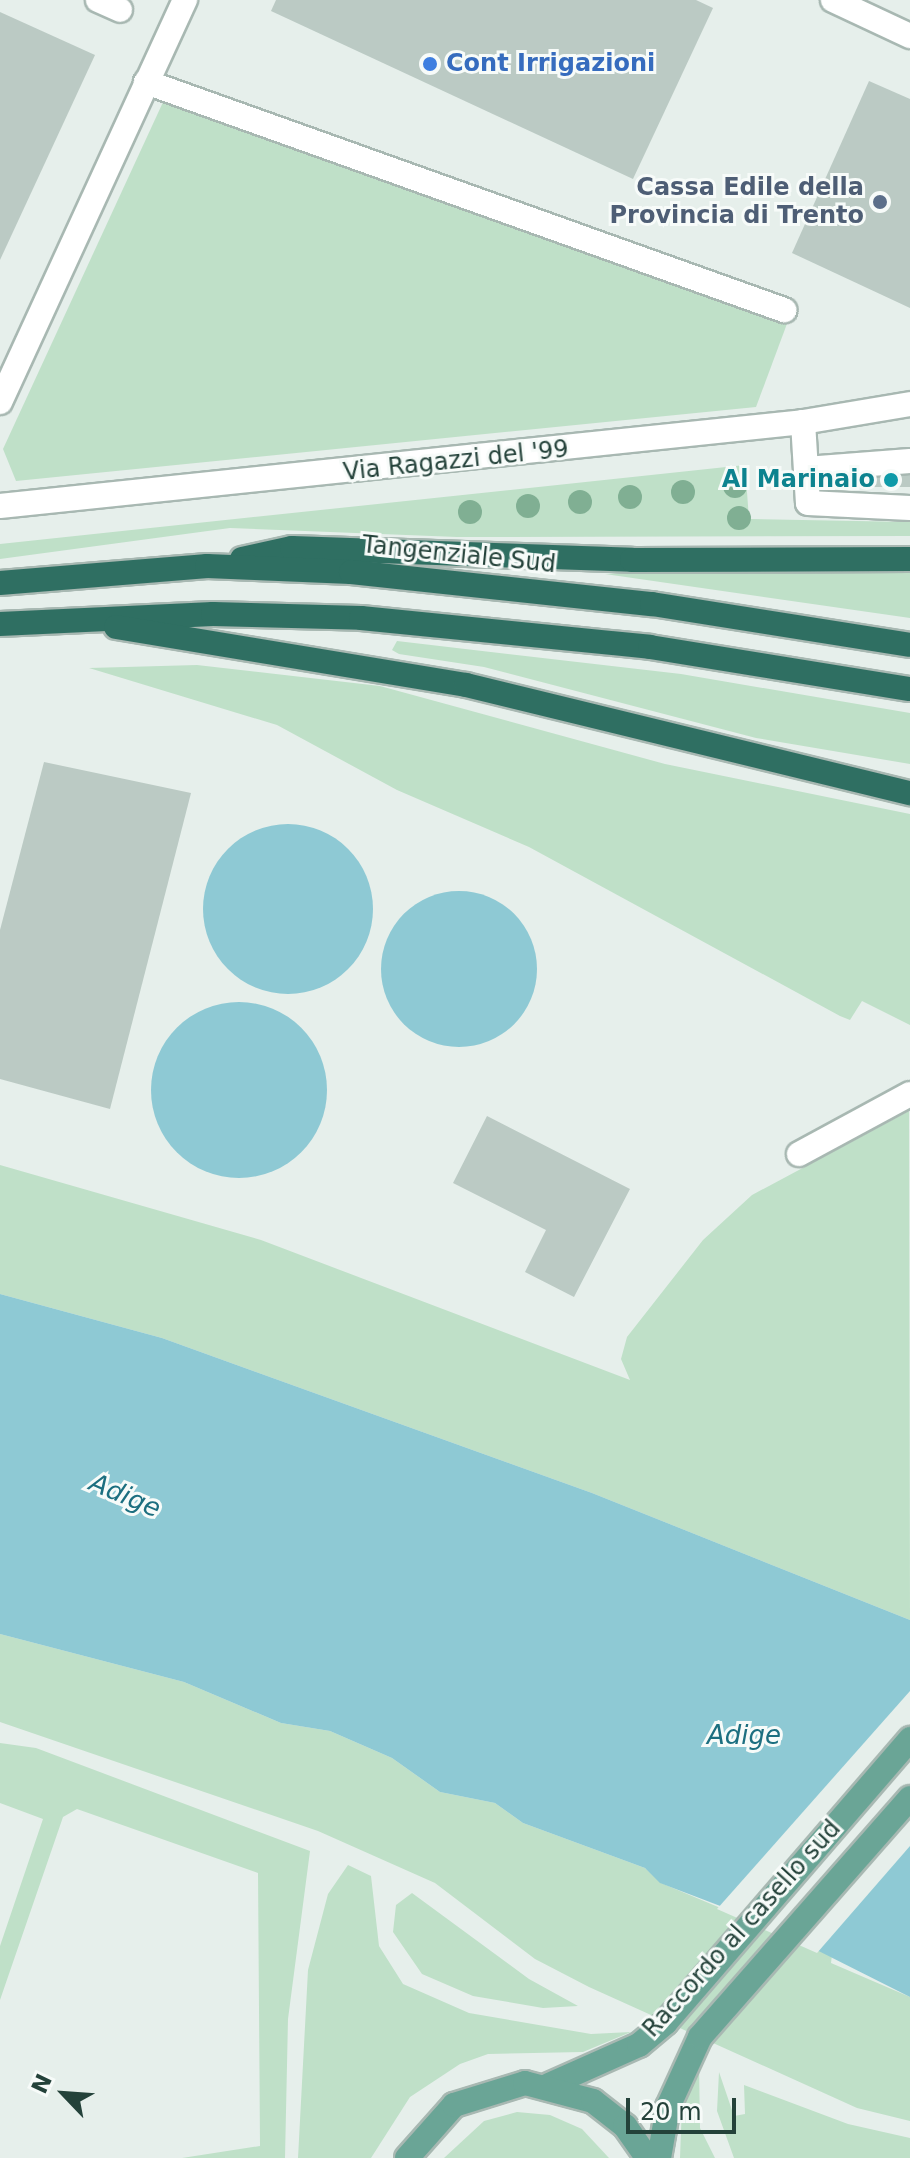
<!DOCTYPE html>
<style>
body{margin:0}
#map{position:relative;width:910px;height:2158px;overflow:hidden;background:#e6efeb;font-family:"DejaVu Sans",sans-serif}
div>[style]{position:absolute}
.green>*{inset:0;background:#bfe0c8}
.water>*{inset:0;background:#8ec9d4}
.round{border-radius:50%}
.pier>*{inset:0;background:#e6efeb}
.building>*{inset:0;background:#bbcac4}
.roads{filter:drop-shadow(2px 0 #a8b8b2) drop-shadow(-2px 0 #a8b8b2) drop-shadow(0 2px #a8b8b2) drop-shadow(0 -2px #a8b8b2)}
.minor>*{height:24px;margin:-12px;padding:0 12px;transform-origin:12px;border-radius:12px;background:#fff}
.major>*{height:24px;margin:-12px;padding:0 12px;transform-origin:12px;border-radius:12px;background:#6aa596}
.highway>*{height:24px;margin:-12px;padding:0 12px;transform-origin:12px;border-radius:12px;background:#2f6f62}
.trees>*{width:24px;height:24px;margin:-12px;border-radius:50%;background:#80af93}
.dots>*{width:22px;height:22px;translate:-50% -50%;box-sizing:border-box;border:4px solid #f7fbf9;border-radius:50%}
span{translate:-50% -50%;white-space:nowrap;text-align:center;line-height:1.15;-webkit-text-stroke:6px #f7fbf9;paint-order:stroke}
.shop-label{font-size:24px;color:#366cbe;font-weight:700}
.left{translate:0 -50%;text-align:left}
.service-label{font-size:24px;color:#4e5e75;font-weight:700}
.right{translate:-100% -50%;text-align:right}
.street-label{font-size:24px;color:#24423a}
.culture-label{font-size:24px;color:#0d838f;font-weight:700}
.water-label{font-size:26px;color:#1c6f80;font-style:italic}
.north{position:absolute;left:24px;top:2054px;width:80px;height:80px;-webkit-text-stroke:6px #f7fbf9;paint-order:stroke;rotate:295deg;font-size:22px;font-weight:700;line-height:32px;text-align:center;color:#24423a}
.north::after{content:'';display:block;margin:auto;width:28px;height:36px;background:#24423a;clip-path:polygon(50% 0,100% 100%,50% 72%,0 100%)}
.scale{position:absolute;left:626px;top:2098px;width:110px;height:36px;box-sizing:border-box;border:4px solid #24423a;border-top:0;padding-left:10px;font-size:24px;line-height:28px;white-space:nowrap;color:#24423a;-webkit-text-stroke:6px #f7fbf9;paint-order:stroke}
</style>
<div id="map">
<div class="green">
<div style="clip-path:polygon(164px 100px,788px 321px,756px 407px,16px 481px,3px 449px)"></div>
<div style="clip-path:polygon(745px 465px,749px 519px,910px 522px,910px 536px,457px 537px,230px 528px,0 559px,0 544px)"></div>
<div style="clip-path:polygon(815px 565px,910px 571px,910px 618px,605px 574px)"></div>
<div style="clip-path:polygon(397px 641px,681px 674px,910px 713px,910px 764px,756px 738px,484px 667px,399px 654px,392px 650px)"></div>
<div style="clip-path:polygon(197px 665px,380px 686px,665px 764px,910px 814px,910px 1025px,862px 1001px,850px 1020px,840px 1016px,529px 847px,397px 790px,277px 725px,89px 668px)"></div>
<div style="clip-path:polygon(909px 1111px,910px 1620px,592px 1493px,162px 1338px,0 1294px,0 1165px,261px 1240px,630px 1380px,621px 1359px,627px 1337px,703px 1240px,752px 1195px)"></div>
<div style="clip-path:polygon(0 1634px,184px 1682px,281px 1723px,330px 1731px,392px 1758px,440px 1792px,495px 1803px,523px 1823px,645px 1868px,661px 1883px,832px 1955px,831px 1963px,910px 1997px,910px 2121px,857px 2108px,589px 1987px,535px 1959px,435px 1883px,318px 1831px,0 1722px)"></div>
<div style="clip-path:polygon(0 1743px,36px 1748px,310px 1851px,288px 2019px,285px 2158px,182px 2158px,260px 2146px,258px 1873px,77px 1809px,63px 1817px,0 2000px,0 1946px,43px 1819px,0 1803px)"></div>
<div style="clip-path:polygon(348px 1865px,371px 1876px,379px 1946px,403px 1984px,469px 2013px,591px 2034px,631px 2032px,583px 2052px,488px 2054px,460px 2064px,410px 2097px,371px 2158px,298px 2158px,308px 1970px,328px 1894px)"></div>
<div style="clip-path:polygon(412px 1893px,529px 1979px,578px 2006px,543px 2008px,473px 1996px,422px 1974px,393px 1932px,396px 1905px)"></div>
<div style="clip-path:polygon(699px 2064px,700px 2128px,715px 2158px,680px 2158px,682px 2104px)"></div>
<div style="clip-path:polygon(719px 2072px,734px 2116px,745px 2114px,744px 2085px,848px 2124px,910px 2138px,910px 2158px,734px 2158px,717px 2111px)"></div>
<div style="clip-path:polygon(517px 2112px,550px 2115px,582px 2129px,609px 2158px,444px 2158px,484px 2121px)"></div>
</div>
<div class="water">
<div class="round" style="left:203px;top:824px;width:170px;height:170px"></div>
<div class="round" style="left:381px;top:891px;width:156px;height:156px"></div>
<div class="round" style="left:151px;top:1002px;width:176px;height:176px"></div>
<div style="clip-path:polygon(0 1294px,162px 1338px,592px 1493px,910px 1620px,910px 1997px,757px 1920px,660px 1883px,645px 1868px,523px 1823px,495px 1803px,440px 1792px,392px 1758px,330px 1731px,281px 1723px,184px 1682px,0 1634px)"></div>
</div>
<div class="pier">
<div style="clip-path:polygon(910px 1691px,910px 1846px,817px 1953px,717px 1909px)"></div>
</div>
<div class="building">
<div style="clip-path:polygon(276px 0,696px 0,713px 8px,633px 179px,271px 11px)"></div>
<div style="clip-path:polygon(0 12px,95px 55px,0 260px)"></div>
<div style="clip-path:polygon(869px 81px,910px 99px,910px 308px,792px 253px)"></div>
<div style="clip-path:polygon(910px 472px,910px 487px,872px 487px,873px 474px)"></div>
<div style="clip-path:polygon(44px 762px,191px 793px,110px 1109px,0 1079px,0 930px)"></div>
<div style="clip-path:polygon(487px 1116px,630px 1189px,574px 1297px,525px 1272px,546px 1230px,453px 1183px)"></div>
</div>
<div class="roads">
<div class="minor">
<div style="left:98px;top:0;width:24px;rotate:24deg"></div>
<div style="left:833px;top:0;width:85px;rotate:25.1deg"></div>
<div style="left:146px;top:82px;width:678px;rotate:19.67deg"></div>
<div style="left:0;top:402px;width:443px;rotate:-65.3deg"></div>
<div style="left:803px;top:422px;width:81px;rotate:86.5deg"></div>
<div style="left:808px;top:503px;width:102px;rotate:2.8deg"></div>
<div style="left:806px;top:469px;width:104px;rotate:-4.4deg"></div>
<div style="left:0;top:506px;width:807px;rotate:-5.97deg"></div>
<div style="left:803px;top:422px;width:109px;rotate:-9.5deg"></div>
<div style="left:799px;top:1154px;width:126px;rotate:-28.4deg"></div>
</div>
<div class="major">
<div style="left:549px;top:2085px;width:98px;rotate:-24deg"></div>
<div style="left:639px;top:2045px;width:35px;rotate:-40deg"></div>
<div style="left:666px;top:2022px;width:374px;rotate:-49.2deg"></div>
<div style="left:407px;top:2158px;width:71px;rotate:-48.4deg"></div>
<div style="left:454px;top:2105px;width:74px;rotate:-17.2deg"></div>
<div style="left:525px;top:2083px;width:70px;rotate:14.8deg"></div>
<div style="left:593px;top:2101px;width:41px;rotate:38deg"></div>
<div style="left:625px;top:2126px;width:39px;rotate:55deg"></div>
<div style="left:659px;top:2158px;width:52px;rotate:-80deg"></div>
<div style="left:668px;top:2107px;width:77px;rotate:-65.4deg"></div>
<div style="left:700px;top:2037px;width:318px;rotate:-48.7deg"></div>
</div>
<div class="highway">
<div style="left:242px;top:559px;width:51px;rotate:-12.4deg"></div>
<div style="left:292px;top:548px;width:340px;rotate:2deg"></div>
<div style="left:632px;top:560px;width:278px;rotate:-0.2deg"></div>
<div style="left:0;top:583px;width:208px;rotate:-4.7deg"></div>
<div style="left:207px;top:566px;width:144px;rotate:2.4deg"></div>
<div style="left:351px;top:572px;width:303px;rotate:6.1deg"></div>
<div style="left:652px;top:604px;width:261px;rotate:9deg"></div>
<div style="left:0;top:624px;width:213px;rotate:-2.7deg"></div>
<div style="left:213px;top:614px;width:148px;rotate:1.5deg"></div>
<div style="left:361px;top:618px;width:290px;rotate:5.7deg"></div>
<div style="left:650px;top:647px;width:263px;rotate:9.2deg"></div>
<div style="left:116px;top:627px;width:355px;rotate:9.4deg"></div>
<div style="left:466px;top:685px;width:457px;rotate:13.7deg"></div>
</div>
</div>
<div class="trees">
<div style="left:735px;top:486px"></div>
<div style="left:683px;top:492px"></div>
<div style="left:630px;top:497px"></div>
<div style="left:580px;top:502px"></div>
<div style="left:528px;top:506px"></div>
<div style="left:470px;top:512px"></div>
<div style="left:739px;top:518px"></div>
</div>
<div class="dots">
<div style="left:430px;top:64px;background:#3f7fe0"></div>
<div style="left:880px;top:202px;background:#5c6f8a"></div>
<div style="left:891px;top:480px;background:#0f9aa8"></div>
</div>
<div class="shop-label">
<span class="left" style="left:446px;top:64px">Cont Irrigazioni</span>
</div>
<div class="service-label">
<span class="right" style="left:864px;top:202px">Cassa Edile della<br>Provincia di Trento</span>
</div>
<div class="street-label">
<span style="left:456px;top:461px;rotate:-6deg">Via Ragazzi del '99</span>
<span style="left:459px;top:555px;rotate:6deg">Tangenziale Sud</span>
<span style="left:742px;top:1929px;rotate:-48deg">Raccordo al casello sud</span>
</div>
<div class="culture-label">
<span class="right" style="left:875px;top:480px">Al Marinaio</span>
</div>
<div class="water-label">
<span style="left:125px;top:1496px;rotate:23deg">Adige</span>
<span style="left:744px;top:1736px">Adige</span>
</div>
<div class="north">N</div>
<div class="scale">20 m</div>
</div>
